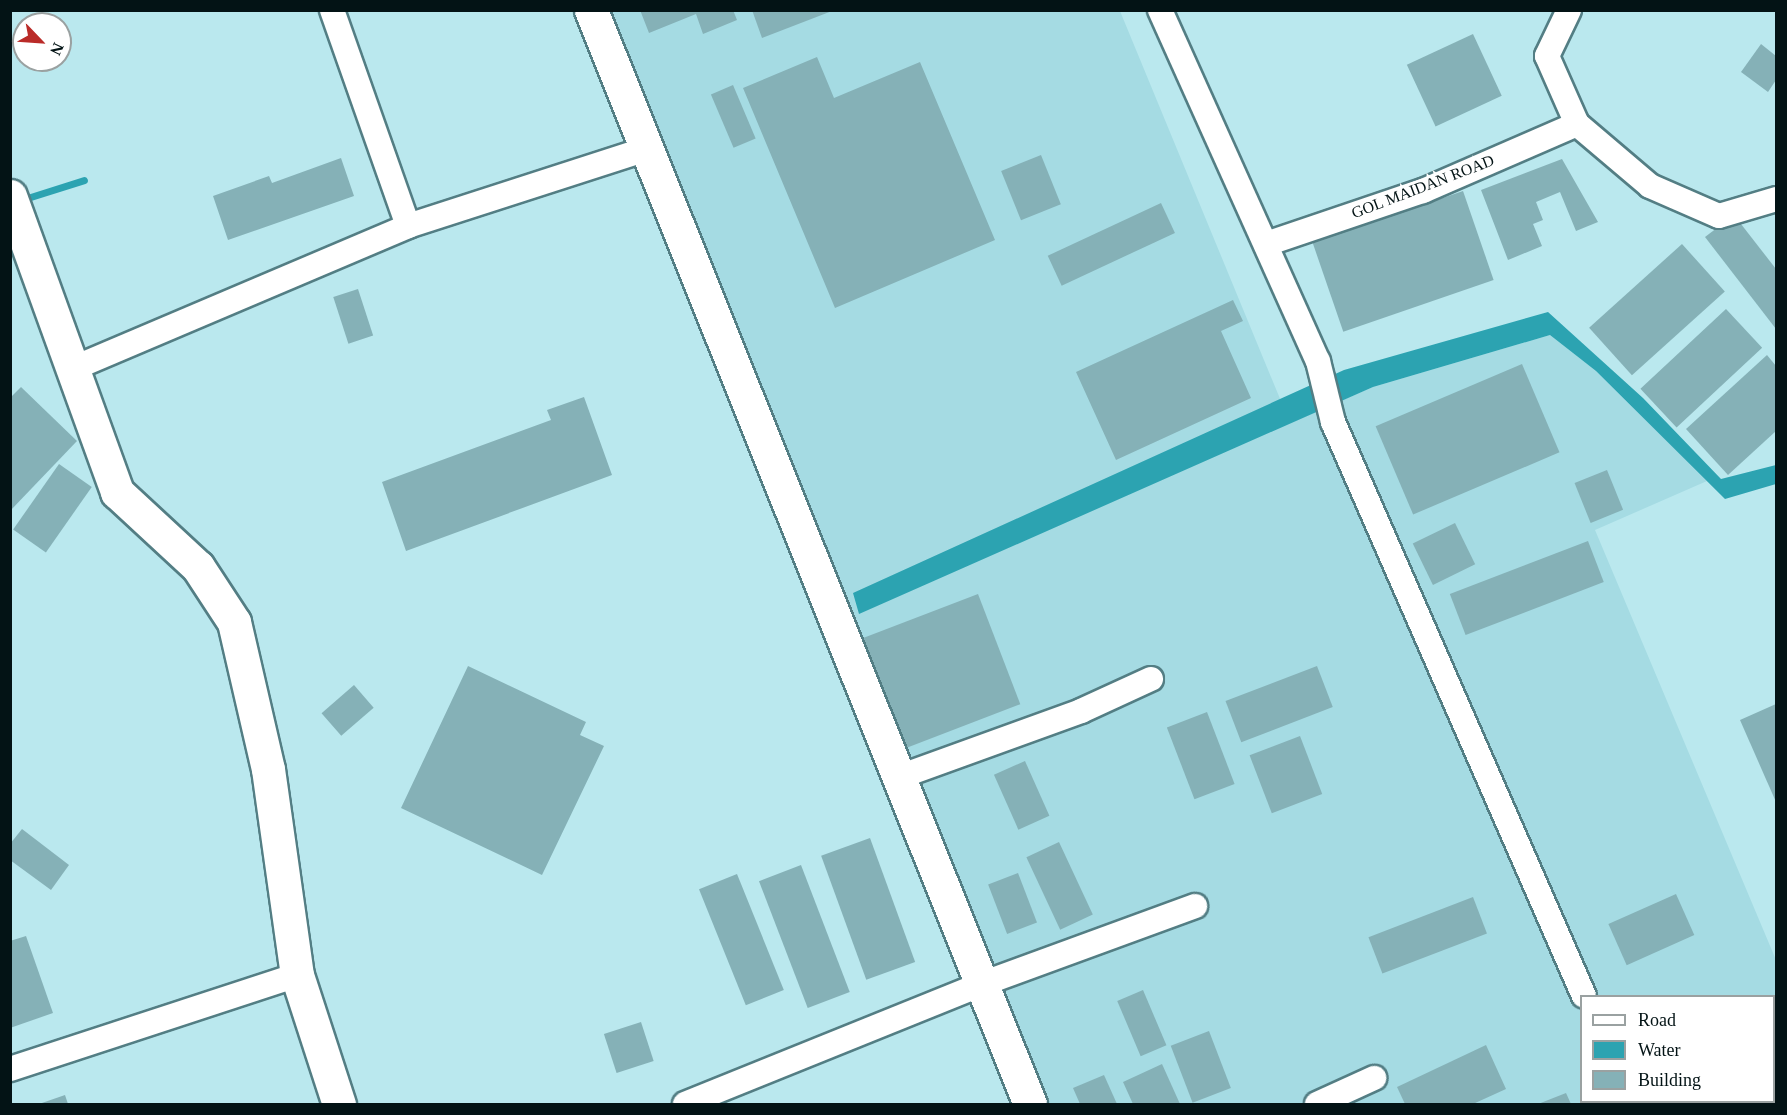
<!DOCTYPE html>
<style>
body{margin:0}
#map{position:relative;width:1787px;height:1115px;overflow:hidden;background:#bae8ee;font-family:"Times New Roman",serif}
div>[style]{position:absolute}
.built>*{inset:0;background:#a5dbe3}
.water>*{inset:0;background:#2ca3b1}
.stream>*{height:7px;margin:-3.5px;padding:0 3.5px;transform-origin:3.5px;border-radius:3.5px;background:#2ca3b1}
.building>*{inset:0;background:#85b1b7;transform-origin:0 0}
.roads{filter:drop-shadow(2px 0 #537e84) drop-shadow(-2px 0 #537e84) drop-shadow(0 2px #537e84) drop-shadow(0 -2px #537e84)}
.street>*{height:24px;margin:-12px;padding:0 12px;transform-origin:12px;border-radius:12px;background:#fff}
.secondary>*{height:33px;margin:-16.5px;padding:0 16.5px;transform-origin:16.5px;border-radius:16.5px;background:#fff}
span{translate:-50% -50%;white-space:nowrap;text-align:center;line-height:1.15;-webkit-text-stroke:5px #fff;paint-order:stroke}
.street-label{font-size:16px;color:#031315}
.frame{position:absolute;inset:0;border:12px solid #031315;pointer-events:none}
.legend{position:absolute;left:1580px;top:995px;width:195px;height:108px;box-sizing:border-box;background:#fff;border:2px solid #9aa1a1;margin:0;padding:8px 10px;list-style:none;font-size:18px;color:#031315}
.legend li{display:flex;align-items:center;gap:12px;height:30px}
.legend b{width:30px;border:2px solid #9aa1a1}
.north{position:absolute;left:12px;top:12px;width:60px;height:60px;box-sizing:border-box;background:#fff;border:2px solid #9aa1a1;border-radius:50%;rotate:115deg;font-size:16px;font-weight:700;line-height:24px;text-align:center;color:#031315}
.north::after{content:'';display:block;margin:auto;width:21px;height:27px;background:#ba2b28;clip-path:polygon(50% 0,100% 100%,50% 72%,0 100%)}
</style>
<div id="map">
<div class="built">
<div style="clip-path:polygon(evenodd,605px 11px,1120px 11px,1290px 423px,1373px 387px,1550px 335px,1596px 371px,1707px 481px,1595px 530px,1776px 960px,1776px 1104px,1037px 1104px,605px 11px,1582px 996px,1774px 996px,1774px 1102px,1582px 1102px,1582px 996px)"></div>
</div>
<div class="water">
<div style="clip-path:polygon(1548px 312px,1643px 398px,1721px 479px,1776px 465px,1776px 484px,1725px 499px,1596px 371px,1550px 335px,1373px 387px,859px 614px,853px 593px,1344px 370px)"></div>
</div>
<div class="stream">
<div style="left:21px;top:200px;width:66px;rotate:-17.6deg"></div>
</div>
<div class="building">
<div style="clip-path:polygon(640px 10px,733px 10px,737px 20px,703px 34px,696px 14px,649px 33px)"></div>
<div style="clip-path:polygon(752px 10px,832px 10px,832px 11px,762px 38px)"></div>
<div style="left:1473px;top:34px;width:68px;height:73px;rotate:65deg"></div>
<div style="clip-path:polygon(1761px 44px,1776px 56px,1776px 80px,1768px 92px,1741px 72px)"></div>
<div style="clip-path:polygon(817px 57px,834px 98px,920px 62px,995px 240px,835px 308px,743px 88px)"></div>
<div style="left:733px;top:85px;width:58px;height:24px;rotate:67deg"></div>
<div style="left:1041px;top:155px;width:53px;height:43px;rotate:68deg"></div>
<div style="clip-path:polygon(341px 158px,354px 196px,228px 240px,213px 196px,269px 176px,272px 183px)"></div>
<div style="clip-path:polygon(1562px 159px,1598px 222px,1576px 231px,1560px 192px,1536px 202px,1543px 220px,1533px 224px,1542px 246px,1508px 260px,1481px 190px)"></div>
<div style="left:1463px;top:191px;width:94px;height:159px;rotate:71deg"></div>
<div style="left:1161px;top:203px;width:33px;height:125px;rotate:65deg"></div>
<div style="clip-path:polygon(1734px 215px,1776px 269px,1776px 329px,1705px 237px)"></div>
<div style="left:1682px;top:244px;width:64px;height:125px;rotate:48deg"></div>
<div style="left:358px;top:289px;width:49px;height:26px;rotate:72deg"></div>
<div style="clip-path:polygon(1233px 300px,1243px 321px,1221px 331px,1251px 398px,1116px 460px,1076px 372px)"></div>
<div style="left:1726px;top:309px;width:53px;height:117px;rotate:47deg"></div>
<div style="clip-path:polygon(1767px 355px,1776px 366px,1776px 431px,1728px 475px,1686px 429px)"></div>
<div style="left:1522px;top:364px;width:96px;height:159px;rotate:67deg"></div>
<div style="clip-path:polygon(21px 387px,77px 441px,10px 511px,10px 398px)"></div>
<div style="clip-path:polygon(584px 397px,612px 475px,406px 551px,382px 482px,551px 420px,547px 410px)"></div>
<div style="left:59px;top:464px;width:40px;height:80px;rotate:35deg"></div>
<div style="left:1607px;top:470px;width:43px;height:35px;rotate:68deg"></div>
<div style="left:1455px;top:523px;width:46px;height:47px;rotate:64deg"></div>
<div style="left:1588px;top:541px;width:44px;height:148px;rotate:69deg"></div>
<div style="left:978px;top:594px;width:118px;height:123px;rotate:69deg"></div>
<div style="clip-path:polygon(468px 666px,586px 722px,580px 735px,604px 746px,542px 875px,401px 808px)"></div>
<div style="left:1317px;top:666px;width:44px;height:98px;rotate:69deg"></div>
<div style="left:354px;top:685px;width:30px;height:43px;rotate:49deg"></div>
<div style="clip-path:polygon(1776px 704px,1776px 802px,1740px 720px)"></div>
<div style="left:1207px;top:712px;width:77px;height:43px;rotate:69deg"></div>
<div style="left:1300px;top:736px;width:62px;height:54px;rotate:69deg"></div>
<div style="left:1025px;top:761px;width:60px;height:34px;rotate:66deg"></div>
<div style="clip-path:polygon(22px 829px,69px 865px,51px 890px,10px 860px,10px 844px)"></div>
<div style="left:870px;top:838px;width:132px;height:52px;rotate:70deg"></div>
<div style="left:1059px;top:842px;width:80px;height:36px;rotate:65deg"></div>
<div style="left:801px;top:865px;width:136px;height:45px;rotate:69deg"></div>
<div style="left:1018px;top:873px;width:53px;height:32px;rotate:69deg"></div>
<div style="left:737px;top:874px;width:125px;height:41px;rotate:68deg"></div>
<div style="left:1676px;top:894px;width:45px;height:74px;rotate:66deg"></div>
<div style="left:1473px;top:897px;width:39px;height:112px;rotate:69deg"></div>
<div style="clip-path:polygon(26px 936px,53px 1013px,10px 1028px,10px 941px)"></div>
<div style="left:1143px;top:990px;width:60px;height:28px;rotate:67deg"></div>
<div style="left:641px;top:1022px;width:41px;height:39px;rotate:72deg"></div>
<div style="left:1209px;top:1031px;width:61px;height:41px;rotate:69deg"></div>
<div style="clip-path:polygon(1486px 1045px,1506px 1089px,1473px 1104px,1405px 1104px,1397px 1087px)"></div>
<div style="clip-path:polygon(1162px 1064px,1180px 1104px,1133px 1104px,1123px 1082px)"></div>
<div style="clip-path:polygon(1104px 1075px,1117px 1104px,1080px 1104px,1073px 1088px)"></div>
<div style="clip-path:polygon(1566px 1093px,1571px 1104px,1538px 1104px)"></div>
<div style="clip-path:polygon(65px 1095px,68px 1104px,39px 1104px)"></div>
</div>
<div class="roads">
<div class="street">
<div style="left:332px;top:10px;width:229px;rotate:70.6deg"></div>
<div style="left:408px;top:226px;width:250px;rotate:-17.9deg"></div>
<div style="left:1160px;top:10px;width:385px;rotate:65.8deg"></div>
<div style="left:1318px;top:361px;width:63px;rotate:76.2deg"></div>
<div style="left:1333px;top:422px;width:626px;rotate:66.38deg"></div>
<div style="left:1569px;top:10px;width:51px;rotate:115.6deg"></div>
<div style="left:1547px;top:56px;width:74px;rotate:66.2deg"></div>
<div style="left:1577px;top:124px;width:96px;rotate:40.3deg"></div>
<div style="left:1650px;top:186px;width:75px;rotate:23.5deg"></div>
<div style="left:1719px;top:216px;width:59px;rotate:-16.6deg"></div>
<div style="left:1266px;top:244px;width:166px;rotate:-18.7deg"></div>
<div style="left:1423px;top:191px;width:168px;rotate:-23.5deg"></div>
<div style="left:74px;top:368px;width:363px;rotate:-23deg"></div>
<div style="left:899px;top:777px;width:194px;rotate:-19.9deg"></div>
<div style="left:1081px;top:711px;width:77px;rotate:-24.6deg"></div>
<div style="left:10px;top:1069px;width:302px;rotate:-18.1deg"></div>
<div style="left:1629px;top:1102px;width:3px;rotate:45deg"></div>
<div style="left:685px;top:1104px;width:320px;rotate:-22deg"></div>
<div style="left:982px;top:984px;width:227px;rotate:-20.1deg"></div>
<div style="left:1317px;top:1104px;width:63px;rotate:-24.5deg"></div>
</div>
<div class="secondary">
<div style="left:591px;top:10px;width:1179px;rotate:68.14deg"></div>
<div style="left:10px;top:196px;width:315px;rotate:70.1deg"></div>
<div style="left:117px;top:492px;width:110px;rotate:42.8deg"></div>
<div style="left:198px;top:567px;width:66px;rotate:56.8deg"></div>
<div style="left:234px;top:622px;width:151px;rotate:77deg"></div>
<div style="left:268px;top:769px;width:208px;rotate:82deg"></div>
<div style="left:297px;top:975px;width:136px;rotate:72deg"></div>
</div>
</div>
<div class="street-label">
<span style="left:1423px;top:187px;rotate:-21deg">GOL MAIDAN ROAD</span>
</div>
<div class="frame"></div>
<ul class="legend">
<li><b style="height:8px;background:#fff"></b>Road</li>
<li><b style="height:16px;background:#2ca3b1"></b>Water</li>
<li><b style="height:16px;background:#85b1b7"></b>Building</li>
</ul>
<div class="north">N</div>
</div>
